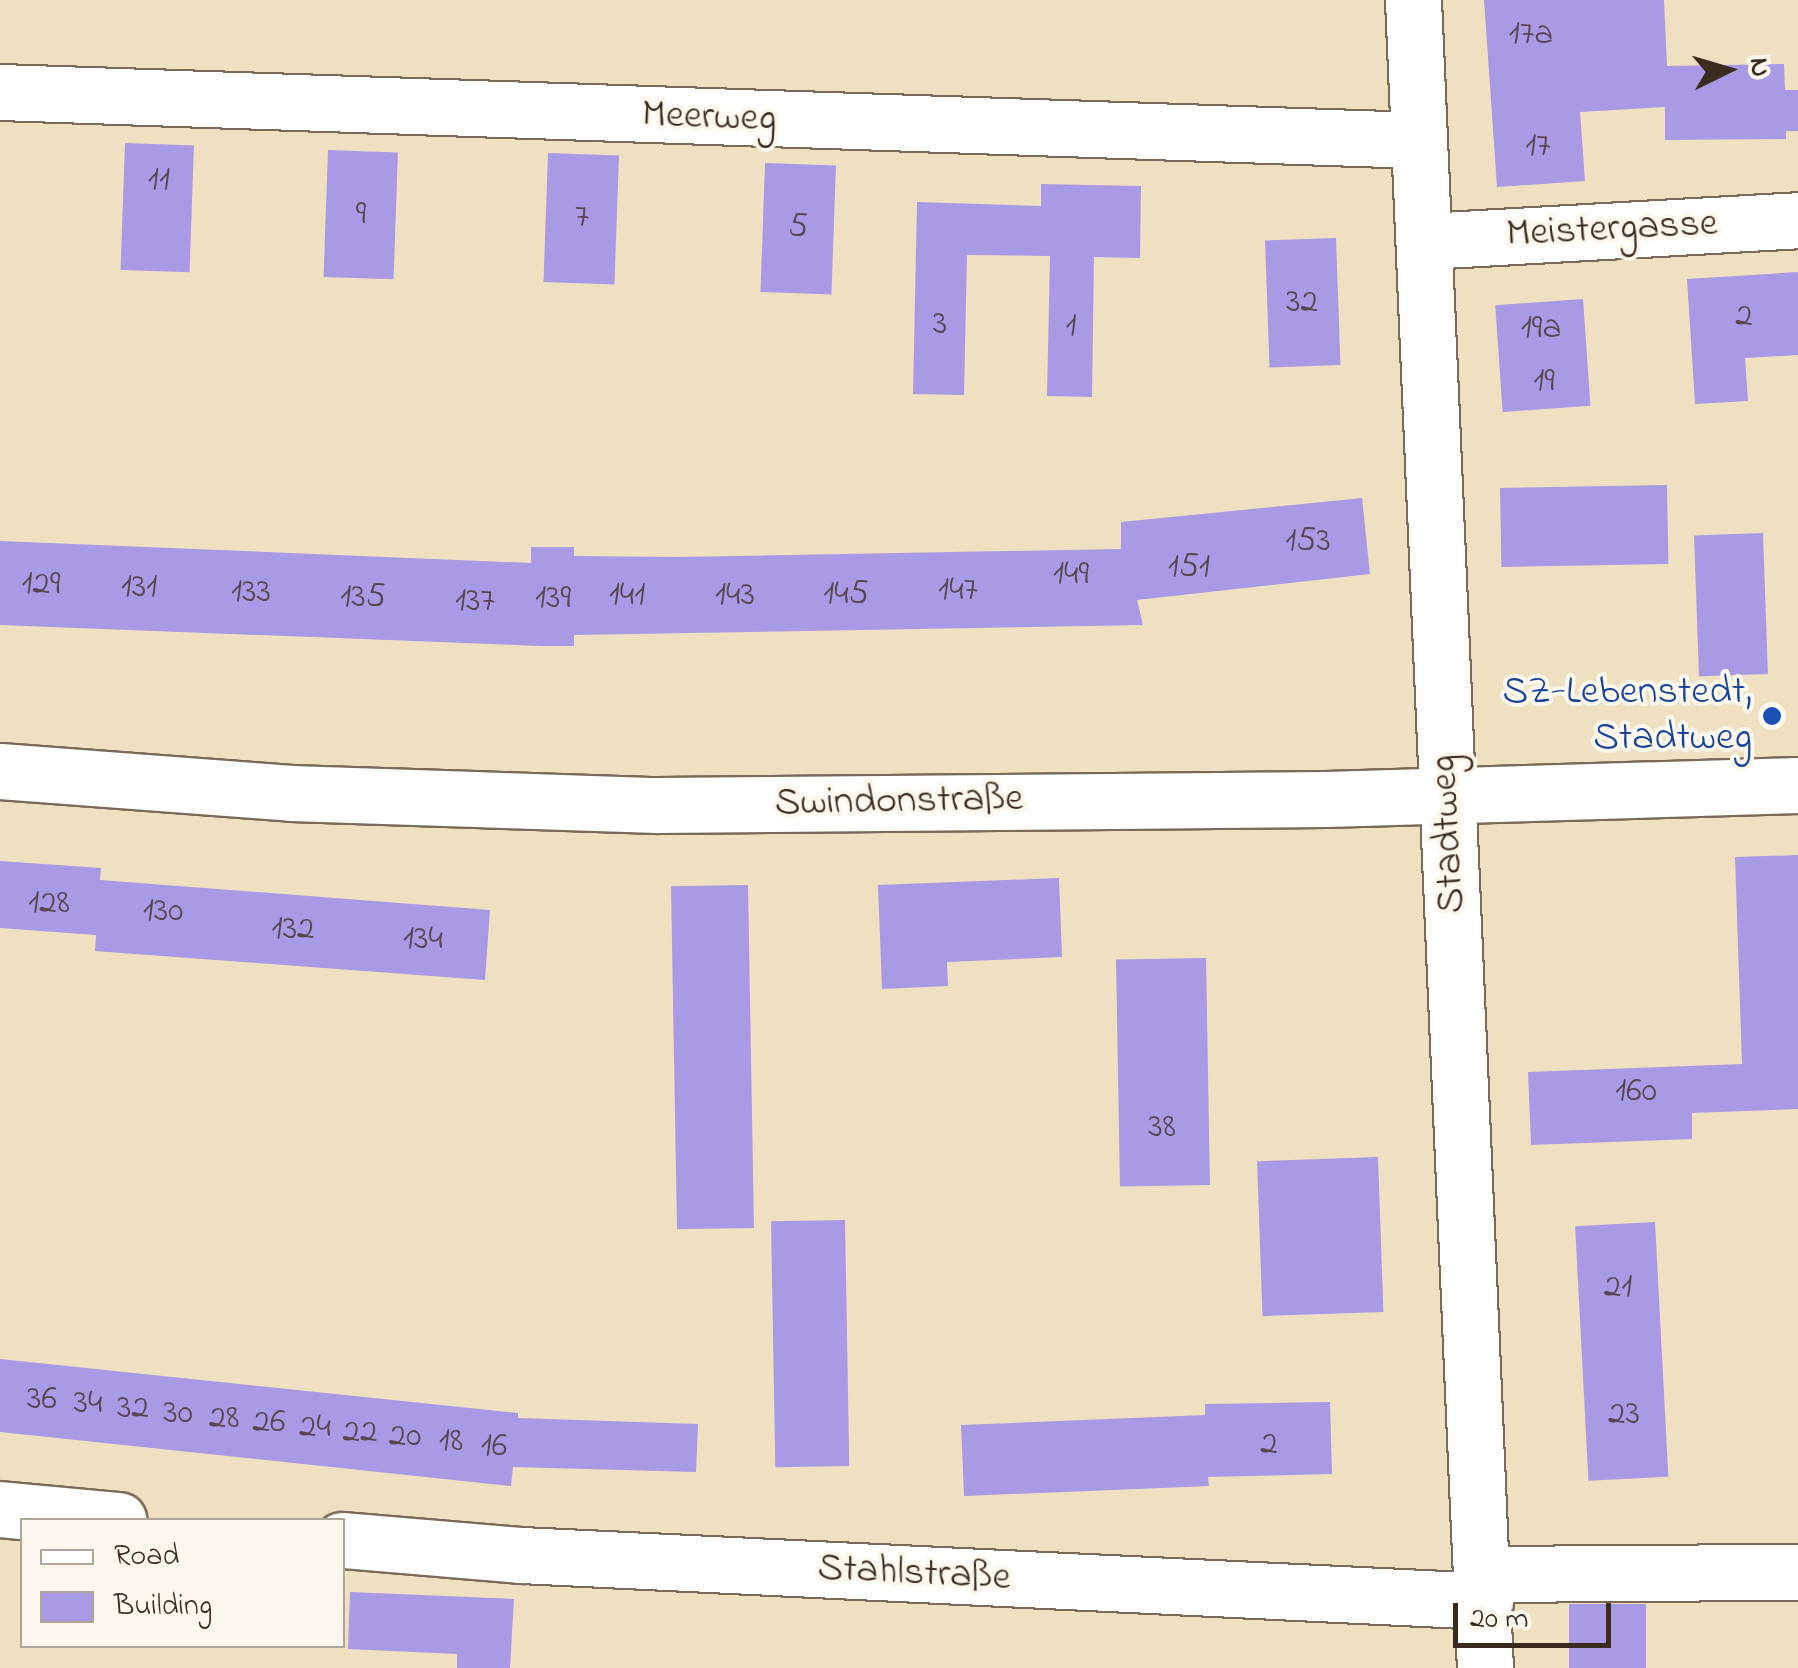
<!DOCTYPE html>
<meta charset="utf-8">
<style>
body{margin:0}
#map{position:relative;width:1798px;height:1668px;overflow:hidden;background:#efe0c1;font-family:"Indie Flower",sans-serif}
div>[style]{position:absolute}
.building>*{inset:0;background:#a99ae5;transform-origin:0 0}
.roads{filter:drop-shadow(2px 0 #7a6a57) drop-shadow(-2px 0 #7a6a57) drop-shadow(0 2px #7a6a57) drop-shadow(0 -2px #7a6a57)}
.minor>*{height:55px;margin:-27.5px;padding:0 27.5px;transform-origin:27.5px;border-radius:27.5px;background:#fff}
.dots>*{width:28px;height:28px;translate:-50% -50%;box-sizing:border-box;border:5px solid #fbf7ec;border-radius:50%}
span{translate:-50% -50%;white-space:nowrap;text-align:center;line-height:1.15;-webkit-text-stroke:8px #fbf7ec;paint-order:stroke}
.number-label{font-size:35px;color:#564650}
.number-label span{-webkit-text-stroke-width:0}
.street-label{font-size:40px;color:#3b2a1e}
.transit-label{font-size:40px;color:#164399}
.right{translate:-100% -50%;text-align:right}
.legend{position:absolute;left:20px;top:1518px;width:325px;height:130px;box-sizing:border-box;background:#fbf7ec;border:2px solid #aea59a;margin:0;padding:12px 18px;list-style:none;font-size:30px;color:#3b2a1e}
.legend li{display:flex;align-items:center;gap:20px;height:50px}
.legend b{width:50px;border:2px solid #aea59a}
.north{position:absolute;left:1678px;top:20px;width:100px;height:100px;-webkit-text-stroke:8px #fbf7ec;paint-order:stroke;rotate:85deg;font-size:28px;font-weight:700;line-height:40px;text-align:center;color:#3b2a1e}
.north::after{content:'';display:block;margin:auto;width:35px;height:45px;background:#3b2a1e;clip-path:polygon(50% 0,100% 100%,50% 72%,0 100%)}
.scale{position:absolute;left:1453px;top:1603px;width:158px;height:45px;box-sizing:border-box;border:5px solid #3b2a1e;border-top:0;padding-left:12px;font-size:30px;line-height:35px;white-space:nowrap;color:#3b2a1e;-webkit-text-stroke:8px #fbf7ec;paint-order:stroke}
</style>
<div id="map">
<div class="building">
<div style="clip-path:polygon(1484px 0,1664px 0,1667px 66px,1784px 64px,1785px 90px,1798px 90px,1798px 131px,1786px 131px,1786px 139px,1665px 140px,1665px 107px,1580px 112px,1585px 181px,1497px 187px)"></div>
<div style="left:125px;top:143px;width:69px;height:127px;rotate:2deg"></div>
<div style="left:328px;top:150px;width:70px;height:127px;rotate:2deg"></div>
<div style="left:548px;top:153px;width:71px;height:129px;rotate:2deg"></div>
<div style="left:765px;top:163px;width:71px;height:129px;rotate:2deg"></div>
<div style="clip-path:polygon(1041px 184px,1141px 186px,1140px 258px,1094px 257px,1092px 397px,1047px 396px,1050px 256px,967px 255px,964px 395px,913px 394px,917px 202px,1041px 206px)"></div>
<div style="left:1336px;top:238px;width:127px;height:71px;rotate:88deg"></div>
<div style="clip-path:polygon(1798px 272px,1798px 355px,1745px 358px,1748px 401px,1695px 404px,1687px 279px)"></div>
<div style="left:1583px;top:299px;width:107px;height:88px;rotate:86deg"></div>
<div style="left:1667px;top:485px;width:79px;height:167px;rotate:89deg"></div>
<div style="clip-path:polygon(1362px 498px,1370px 574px,1137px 600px,1143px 625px,574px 635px,574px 646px,542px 646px,0 625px,0 541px,531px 563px,531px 547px,574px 547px,574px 556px,678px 557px,1121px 549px,1121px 522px)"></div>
<div style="left:1763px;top:533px;width:141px;height:69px;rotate:88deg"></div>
<div style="clip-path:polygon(1798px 855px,1798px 1109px,1692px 1113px,1692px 1139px,1531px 1145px,1528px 1072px,1742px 1064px,1735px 857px)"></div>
<div style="clip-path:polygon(0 861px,101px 868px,100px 880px,490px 910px,485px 980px,95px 951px,96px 935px,0 928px)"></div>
<div style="clip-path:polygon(1059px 878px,1062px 957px,947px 962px,948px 986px,882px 989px,878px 885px)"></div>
<div style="left:748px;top:885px;width:343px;height:77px;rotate:89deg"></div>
<div style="left:1206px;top:958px;width:227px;height:90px;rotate:89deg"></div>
<div style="left:1378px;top:1157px;width:155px;height:121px;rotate:88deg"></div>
<div style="left:845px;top:1220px;width:246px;height:74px;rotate:89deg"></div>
<div style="left:1655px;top:1222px;width:255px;height:80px;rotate:87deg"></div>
<div style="clip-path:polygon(0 1359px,518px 1413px,518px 1418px,698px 1424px,696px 1472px,513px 1467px,511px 1486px,0 1432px)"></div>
<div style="clip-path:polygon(1330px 1402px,1332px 1474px,1208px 1477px,1209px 1486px,964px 1496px,961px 1425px,1205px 1415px,1205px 1404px)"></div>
<div style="clip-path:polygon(350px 1592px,514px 1599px,510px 1668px,457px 1668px,457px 1654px,348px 1649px)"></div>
<div style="left:1646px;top:1604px;width:64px;height:77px;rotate:90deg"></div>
</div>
<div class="roads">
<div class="minor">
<div style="left:1413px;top:0;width:1670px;rotate:87.53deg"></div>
<div style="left:0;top:92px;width:1420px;rotate:1.94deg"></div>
<div style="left:1426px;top:241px;width:373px;rotate:-3.2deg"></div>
<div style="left:0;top:771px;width:292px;rotate:4.3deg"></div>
<div style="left:291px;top:793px;width:366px;rotate:1.9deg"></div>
<div style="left:657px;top:805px;width:669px;rotate:-0.51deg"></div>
<div style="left:1326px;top:799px;width:472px;rotate:-1.7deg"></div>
<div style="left:0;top:1509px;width:119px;rotate:5.3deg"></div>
<div style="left:342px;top:1540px;width:180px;rotate:4.8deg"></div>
<div style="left:521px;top:1555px;width:965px;rotate:2.73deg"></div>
<div style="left:1484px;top:1574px;width:314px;rotate:-0.4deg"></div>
</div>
</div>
<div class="dots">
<div style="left:1772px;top:716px;background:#1a4fb4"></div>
</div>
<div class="number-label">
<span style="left:1531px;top:35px">17a</span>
<span style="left:1538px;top:147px">17</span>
<span style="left:159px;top:181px">11</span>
<span style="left:361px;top:215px">9</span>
<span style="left:582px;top:218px">7</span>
<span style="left:798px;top:228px">5</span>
<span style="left:1302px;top:303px">32</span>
<span style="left:1744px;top:317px">2</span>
<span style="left:940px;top:325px">3</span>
<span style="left:1071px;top:327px">1</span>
<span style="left:1541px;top:329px">19a</span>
<span style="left:1544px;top:382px">19</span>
<span style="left:1308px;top:542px">153</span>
<span style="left:1189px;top:568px">151</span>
<span style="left:1071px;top:575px">149</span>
<span style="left:41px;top:585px">129</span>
<span style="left:139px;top:588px">131</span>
<span style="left:958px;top:591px">147</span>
<span style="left:251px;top:593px">133</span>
<span style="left:846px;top:595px">145</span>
<span style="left:627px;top:596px">141</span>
<span style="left:735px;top:596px">143</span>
<span style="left:363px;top:598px">135</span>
<span style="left:553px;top:599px">139</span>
<span style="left:475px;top:602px">137</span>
<span style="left:49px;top:904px">128</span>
<span style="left:163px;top:912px">130</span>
<span style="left:293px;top:930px">132</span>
<span style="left:423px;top:940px">134</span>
<span style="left:1636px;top:1092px">160</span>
<span style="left:1162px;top:1128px">38</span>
<span style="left:1618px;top:1288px">21</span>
<span style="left:42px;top:1400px">36</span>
<span style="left:88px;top:1404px">34</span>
<span style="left:133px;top:1409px">32</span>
<span style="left:178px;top:1414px">30</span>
<span style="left:1624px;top:1415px">23</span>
<span style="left:224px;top:1419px">28</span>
<span style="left:269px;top:1423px">26</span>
<span style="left:315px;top:1428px">24</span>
<span style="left:360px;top:1433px">22</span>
<span style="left:405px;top:1437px">20</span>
<span style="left:451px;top:1442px">18</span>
<span style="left:1269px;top:1445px">2</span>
<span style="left:494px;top:1447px">16</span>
</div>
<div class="street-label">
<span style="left:709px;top:118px;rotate:2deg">Meerweg</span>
<span style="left:1612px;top:230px;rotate:-3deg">Meistergasse</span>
<span style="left:899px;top:802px;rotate:-1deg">Swindonstraße</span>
<span style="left:1449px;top:834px;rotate:-93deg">Stadtweg</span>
<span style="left:914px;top:1574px;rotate:3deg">Stahlstraße</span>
</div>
<div class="transit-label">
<span class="right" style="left:1752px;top:716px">SZ-Lebenstedt,<br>Stadtweg</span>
</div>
<ul class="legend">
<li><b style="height:12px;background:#fff"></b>Road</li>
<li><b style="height:28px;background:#a99ae5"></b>Building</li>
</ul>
<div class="north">N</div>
<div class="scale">20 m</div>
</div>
